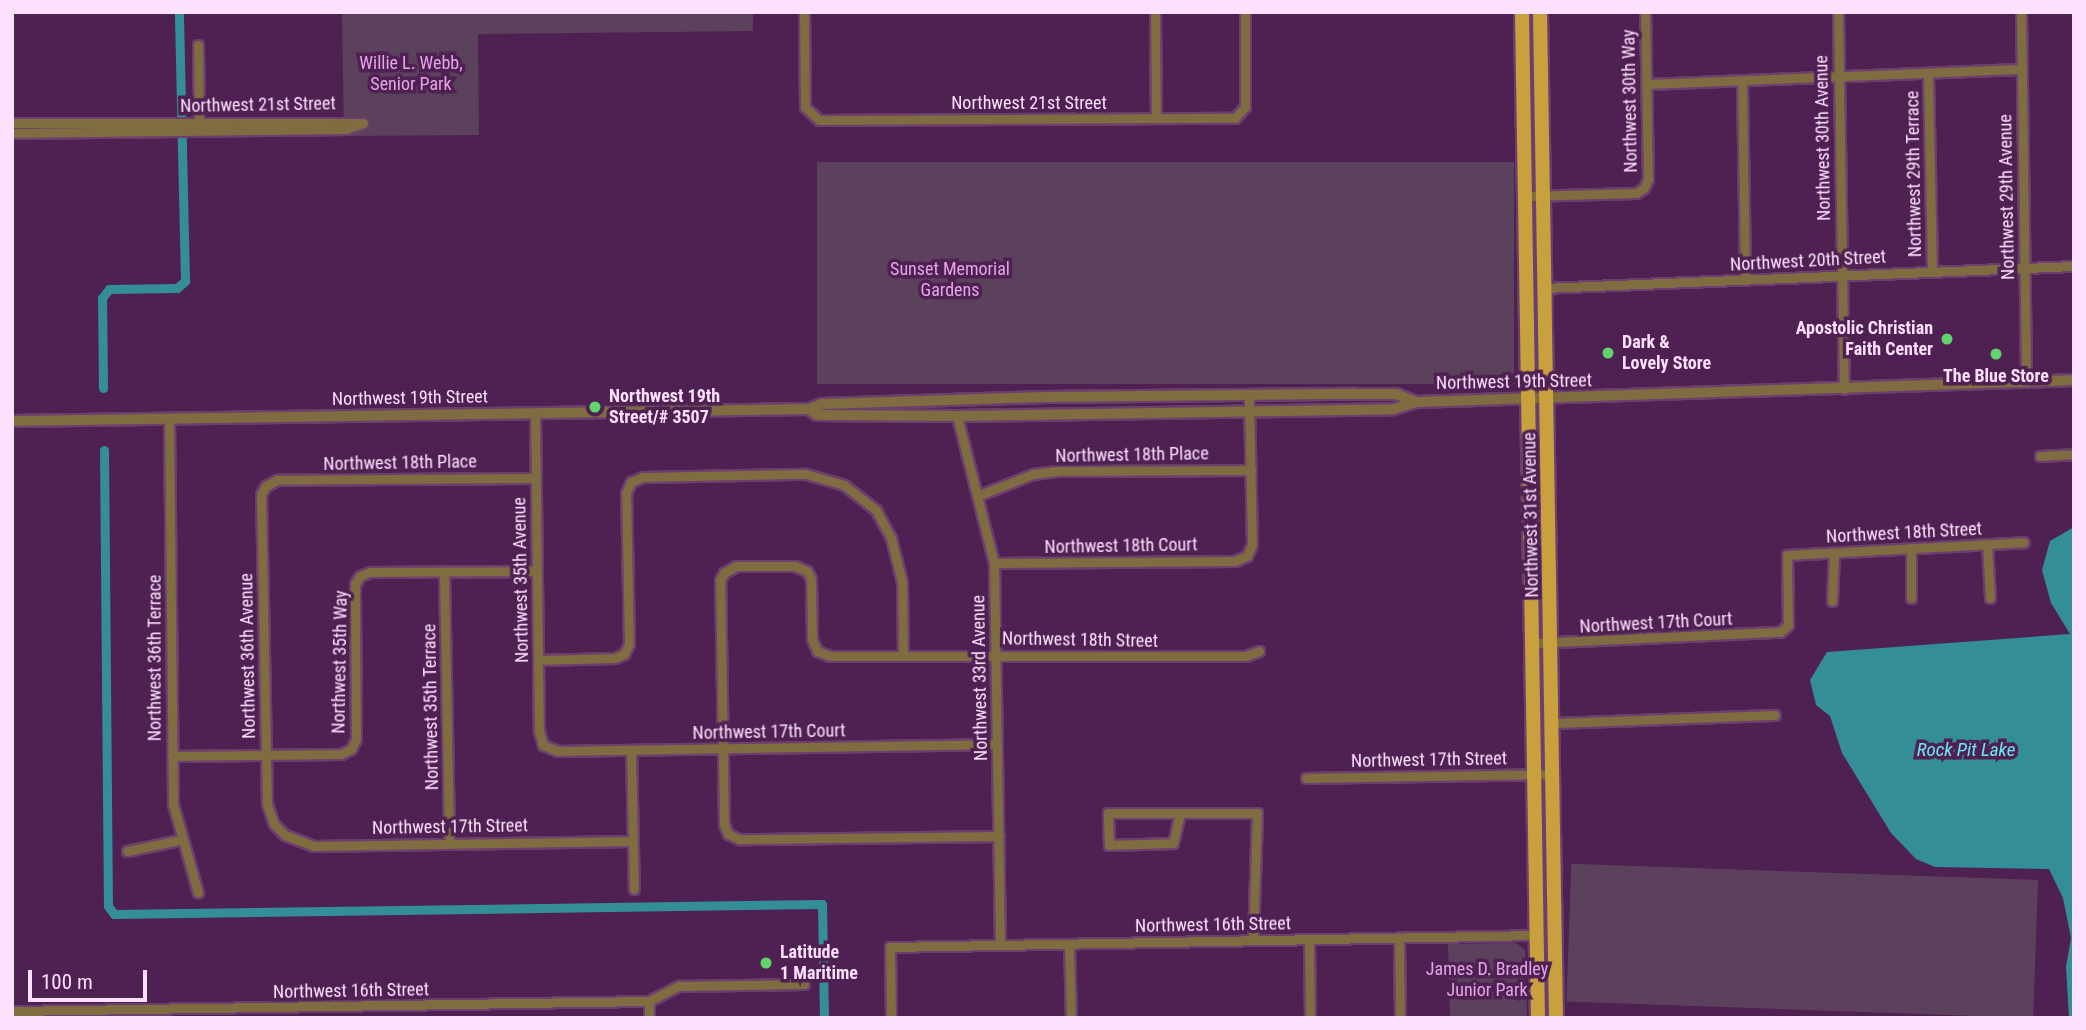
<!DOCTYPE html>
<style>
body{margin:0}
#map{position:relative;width:2086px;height:1030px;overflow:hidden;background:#4f2052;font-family:"Roboto Condensed",sans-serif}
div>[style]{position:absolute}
.green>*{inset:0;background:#5c415d;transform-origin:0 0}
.water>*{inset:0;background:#348e98}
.canal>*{height:9px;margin:-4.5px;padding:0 4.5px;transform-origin:4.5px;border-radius:4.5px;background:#348e98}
.roads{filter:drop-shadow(2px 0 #6b3f6e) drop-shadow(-2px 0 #6b3f6e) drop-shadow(0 2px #6b3f6e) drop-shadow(0 -2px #6b3f6e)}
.minor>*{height:9px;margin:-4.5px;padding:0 4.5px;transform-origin:4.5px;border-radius:4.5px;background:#806c41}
.tertiary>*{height:10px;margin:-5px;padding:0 5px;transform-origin:5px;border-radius:5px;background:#806c41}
.primary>*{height:14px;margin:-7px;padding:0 7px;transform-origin:7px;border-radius:7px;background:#c9a03e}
.dots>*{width:19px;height:19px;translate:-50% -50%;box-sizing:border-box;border:4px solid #4f2052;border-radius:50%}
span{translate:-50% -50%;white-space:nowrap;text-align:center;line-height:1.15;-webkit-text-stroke:7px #4f2052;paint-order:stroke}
.park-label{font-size:18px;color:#e5a5e7}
.street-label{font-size:18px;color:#fde0fe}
.poi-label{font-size:18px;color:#fde0fe;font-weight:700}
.right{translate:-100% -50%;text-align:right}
.left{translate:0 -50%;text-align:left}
.water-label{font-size:19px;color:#68e9f8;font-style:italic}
.frame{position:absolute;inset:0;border:14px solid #fde0fe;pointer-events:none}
.scale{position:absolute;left:28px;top:970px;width:119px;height:32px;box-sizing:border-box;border:4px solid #fde0fe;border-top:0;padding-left:9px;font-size:21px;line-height:24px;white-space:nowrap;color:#fde0fe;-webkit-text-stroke:5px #4f2052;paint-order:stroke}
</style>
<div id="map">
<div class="green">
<div style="clip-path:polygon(342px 12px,753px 12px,753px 31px,478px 34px,479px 135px,344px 136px)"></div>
<div style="left:1514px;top:162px;width:222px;height:697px;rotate:90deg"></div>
<div style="left:2038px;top:880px;width:138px;height:467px;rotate:92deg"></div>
<div style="clip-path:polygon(1516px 943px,1525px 950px,1527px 1018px,1450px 1018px,1448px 944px)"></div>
</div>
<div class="water">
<div style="clip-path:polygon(2074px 527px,2074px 1018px,2069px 1018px,2066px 967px,2071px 938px,2063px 898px,2049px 869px,1935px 867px,1916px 859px,1891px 833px,1842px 753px,1830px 716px,1816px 705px,1810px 680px,1827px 652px,2070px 634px,2051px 603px,2042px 570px,2050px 541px)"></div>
</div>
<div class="canal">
<div style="left:103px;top:388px;width:90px;rotate:-90.6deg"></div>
<div style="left:102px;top:298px;width:11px;rotate:-52deg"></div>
<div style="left:109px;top:289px;width:68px;rotate:-0.8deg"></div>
<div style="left:177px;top:288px;width:11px;rotate:-41deg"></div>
<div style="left:185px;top:281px;width:269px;rotate:-91.3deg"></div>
<div style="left:104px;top:450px;width:456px;rotate:89.5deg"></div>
<div style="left:108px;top:906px;width:10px;rotate:53deg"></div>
<div style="left:114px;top:914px;width:708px;rotate:-0.81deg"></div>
<div style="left:822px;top:904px;width:114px;rotate:89deg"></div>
</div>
<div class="roads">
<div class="minor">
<div style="left:804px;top:12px;width:95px;rotate:89.4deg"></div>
<div style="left:805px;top:107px;width:19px;rotate:43deg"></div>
<div style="left:819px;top:120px;width:416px;rotate:-0.3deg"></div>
<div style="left:1235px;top:118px;width:15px;rotate:-48deg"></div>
<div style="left:1245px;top:107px;width:95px;rotate:-90deg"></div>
<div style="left:1155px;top:12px;width:106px;rotate:89.5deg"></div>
<div style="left:1838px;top:12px;width:377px;rotate:89.1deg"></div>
<div style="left:2021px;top:12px;width:370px;rotate:89.2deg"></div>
<div style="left:198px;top:45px;width:83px;rotate:89.3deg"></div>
<div style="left:1928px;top:76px;width:195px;rotate:88.8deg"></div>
<div style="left:1742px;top:82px;width:197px;rotate:89.1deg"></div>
<div style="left:1646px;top:84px;width:375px;rotate:-2.3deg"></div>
<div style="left:12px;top:123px;width:351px"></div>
<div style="left:12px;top:133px;width:334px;rotate:-0.7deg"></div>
<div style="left:346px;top:129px;width:18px;rotate:-19deg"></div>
<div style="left:1525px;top:196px;width:111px;rotate:-1.5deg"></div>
<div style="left:1636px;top:193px;width:9px;rotate:-32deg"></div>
<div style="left:1644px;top:188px;width:10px;rotate:-66deg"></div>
<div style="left:1648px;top:179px;width:167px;rotate:-91deg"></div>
<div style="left:1544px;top:288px;width:530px;rotate:-2.38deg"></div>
<div style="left:535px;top:414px;width:317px;rotate:89.3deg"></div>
<div style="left:539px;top:731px;width:15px;rotate:74deg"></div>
<div style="left:543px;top:745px;width:16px;rotate:22deg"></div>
<div style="left:558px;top:751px;width:439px;rotate:-0.9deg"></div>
<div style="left:957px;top:416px;width:152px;rotate:75.9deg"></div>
<div style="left:994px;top:563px;width:382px;rotate:89.1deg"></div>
<div style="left:169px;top:419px;width:385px;rotate:89.4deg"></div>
<div style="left:173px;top:804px;width:92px;rotate:74.3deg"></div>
<div style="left:2040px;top:456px;width:34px;rotate:-3deg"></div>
<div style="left:535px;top:478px;width:258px;rotate:179.6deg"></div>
<div style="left:277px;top:480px;width:13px;rotate:151deg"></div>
<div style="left:266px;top:486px;width:9px;rotate:122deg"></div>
<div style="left:261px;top:494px;width:310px;rotate:88.9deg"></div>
<div style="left:267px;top:804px;width:21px;rotate:71deg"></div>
<div style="left:274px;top:824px;width:16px;rotate:45deg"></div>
<div style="left:285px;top:835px;width:30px;rotate:21deg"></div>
<div style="left:313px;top:846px;width:320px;rotate:-0.9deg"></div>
<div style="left:977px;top:496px;width:60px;rotate:-21.4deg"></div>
<div style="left:1033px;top:474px;width:24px;rotate:-7deg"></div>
<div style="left:1057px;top:471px;width:194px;rotate:-0.3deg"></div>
<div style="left:1987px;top:544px;width:54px;rotate:86.8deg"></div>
<div style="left:994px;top:563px;width:241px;rotate:-0.5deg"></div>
<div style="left:1235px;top:561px;width:13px;rotate:-23deg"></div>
<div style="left:1247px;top:556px;width:13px;rotate:-67deg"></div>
<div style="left:1252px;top:544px;width:149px;rotate:-91.2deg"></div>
<div style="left:444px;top:572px;width:270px;rotate:88.9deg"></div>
<div style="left:1911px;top:598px;width:50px;rotate:-90deg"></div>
<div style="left:1832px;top:601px;width:48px;rotate:-87.6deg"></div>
<div style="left:1534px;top:643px;width:246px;rotate:-2.6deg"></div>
<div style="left:1780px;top:632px;width:11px;rotate:-41deg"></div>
<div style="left:1788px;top:625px;width:70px;rotate:-90.8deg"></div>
<div style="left:1787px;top:555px;width:237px;rotate:-3.1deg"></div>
<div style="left:538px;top:660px;width:77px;rotate:-1.5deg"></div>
<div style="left:615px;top:658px;width:10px;rotate:-24deg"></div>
<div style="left:624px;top:654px;width:11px;rotate:-63deg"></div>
<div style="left:629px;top:644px;width:151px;rotate:-91.1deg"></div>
<div style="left:626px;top:493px;width:12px;rotate:-66deg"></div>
<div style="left:631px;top:482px;width:13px;rotate:-23deg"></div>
<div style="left:643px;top:477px;width:163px;rotate:-1.1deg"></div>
<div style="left:806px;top:474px;width:40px;rotate:16deg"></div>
<div style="left:844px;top:485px;width:41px;rotate:38deg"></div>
<div style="left:876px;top:510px;width:32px;rotate:62deg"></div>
<div style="left:891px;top:538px;width:45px;rotate:76deg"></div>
<div style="left:902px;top:582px;width:73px;rotate:89.2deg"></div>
<div style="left:1553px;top:723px;width:222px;rotate:-2.1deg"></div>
<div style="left:631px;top:750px;width:139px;rotate:88.8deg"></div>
<div style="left:172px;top:756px;width:169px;rotate:-0.7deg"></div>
<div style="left:341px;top:754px;width:11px;rotate:-27deg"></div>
<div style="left:351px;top:749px;width:11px;rotate:-63deg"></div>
<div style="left:356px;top:739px;width:155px;rotate:-90.4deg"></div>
<div style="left:355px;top:584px;width:9px;rotate:-58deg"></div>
<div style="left:360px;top:576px;width:11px;rotate:-22deg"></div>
<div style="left:370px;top:572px;width:167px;rotate:-0.3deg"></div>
<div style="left:1306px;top:778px;width:247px;rotate:-0.9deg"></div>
<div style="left:1108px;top:813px;width:72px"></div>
<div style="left:1180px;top:813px;width:31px;rotate:103deg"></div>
<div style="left:1173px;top:843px;width:64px;rotate:178.2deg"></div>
<div style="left:1109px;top:845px;width:32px;rotate:-92deg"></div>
<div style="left:1180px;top:813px;width:77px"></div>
<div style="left:1257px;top:813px;width:127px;rotate:91.8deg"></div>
<div style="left:999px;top:836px;width:260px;rotate:179.3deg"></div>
<div style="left:739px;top:839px;width:12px;rotate:-156deg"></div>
<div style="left:728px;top:834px;width:11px;rotate:-112deg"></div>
<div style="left:724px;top:824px;width:244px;rotate:-90.9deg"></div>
<div style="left:720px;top:580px;width:8px;rotate:-60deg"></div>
<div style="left:724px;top:573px;width:14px;rotate:-30deg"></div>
<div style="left:736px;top:566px;width:59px"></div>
<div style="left:795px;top:566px;width:13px;rotate:23deg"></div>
<div style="left:807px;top:571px;width:9px;rotate:63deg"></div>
<div style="left:811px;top:579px;width:60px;rotate:89deg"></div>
<div style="left:812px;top:639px;width:13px;rotate:67deg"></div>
<div style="left:817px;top:651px;width:14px;rotate:21deg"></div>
<div style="left:830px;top:656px;width:416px"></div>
<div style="left:1246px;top:656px;width:14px;rotate:-21deg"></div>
<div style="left:127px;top:851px;width:53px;rotate:-11.9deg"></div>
<div style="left:1399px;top:937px;width:81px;rotate:89.3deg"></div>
<div style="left:1309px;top:939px;width:79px;rotate:89.3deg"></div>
<div style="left:1069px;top:944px;width:74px;rotate:88.5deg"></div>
<div style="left:649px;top:1001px;width:17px;rotate:90deg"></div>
<div style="left:12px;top:1011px;width:637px;rotate:-0.9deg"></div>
<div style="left:649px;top:1001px;width:34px;rotate:-27deg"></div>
<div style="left:679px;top:986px;width:125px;rotate:-0.9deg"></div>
<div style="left:891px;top:1018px;width:71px;rotate:-90.8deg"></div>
<div style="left:890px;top:947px;width:646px;rotate:-1.06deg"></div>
</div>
<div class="tertiary">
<div style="left:809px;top:409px;width:10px;rotate:37deg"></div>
<div style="left:817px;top:415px;width:140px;rotate:0.4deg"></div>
<div style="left:957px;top:416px;width:437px;rotate:-0.9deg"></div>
<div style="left:1394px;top:409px;width:23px;rotate:-18deg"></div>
<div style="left:1416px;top:402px;width:658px;rotate:-1.91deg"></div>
<div style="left:12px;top:421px;width:797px;rotate:-0.86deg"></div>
<div style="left:809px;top:409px;width:14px;rotate:-21deg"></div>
<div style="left:822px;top:404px;width:225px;rotate:-1.8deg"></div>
<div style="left:1047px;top:397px;width:308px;rotate:-0.6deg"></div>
<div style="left:1355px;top:394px;width:41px"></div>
<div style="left:1396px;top:394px;width:22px;rotate:22deg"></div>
</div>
<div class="primary">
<div style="left:1522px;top:12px;width:1006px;rotate:89.09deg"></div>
<div style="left:1540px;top:12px;width:1006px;rotate:89.09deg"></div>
</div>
</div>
<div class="dots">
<div style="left:1947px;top:339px;background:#5fd56b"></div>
<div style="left:1608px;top:353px;background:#5fd56b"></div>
<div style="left:1996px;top:354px;background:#5fd56b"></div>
<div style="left:595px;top:407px;background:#5fd56b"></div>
<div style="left:766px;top:963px;background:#5fd56b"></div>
</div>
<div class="park-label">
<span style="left:411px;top:74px">Willie L. Webb,<br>Senior Park</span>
<span style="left:950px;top:280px">Sunset Memorial<br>Gardens</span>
<span style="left:1487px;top:980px">James D. Bradley<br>Junior Park</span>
</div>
<div class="street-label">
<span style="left:1630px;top:101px;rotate:-91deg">Northwest 30th Way</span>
<span style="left:1029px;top:103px">Northwest 21st Street</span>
<span style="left:258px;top:105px;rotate:-1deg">Northwest 21st Street</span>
<span style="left:1823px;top:138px;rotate:-91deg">Northwest 30th Avenue</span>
<span style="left:1914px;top:174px;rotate:-91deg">Northwest 29th Terrace</span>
<span style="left:2007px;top:197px;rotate:-91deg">Northwest 29th Avenue</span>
<span style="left:1808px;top:261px;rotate:-3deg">Northwest 20th Street</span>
<span style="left:1514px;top:382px;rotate:-1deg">Northwest 19th Street</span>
<span style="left:410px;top:398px;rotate:-1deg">Northwest 19th Street</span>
<span style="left:1132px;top:455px;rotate:-1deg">Northwest 18th Place</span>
<span style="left:400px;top:463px;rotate:-1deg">Northwest 18th Place</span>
<span style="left:1531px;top:515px;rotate:-91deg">Northwest 31st Avenue</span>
<span style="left:1904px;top:533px;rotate:-3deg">Northwest 18th Street</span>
<span style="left:1121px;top:546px;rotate:-1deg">Northwest 18th Court</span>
<span style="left:521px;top:580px;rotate:-91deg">Northwest 35th Avenue</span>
<span style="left:1656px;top:623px;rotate:-3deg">Northwest 17th Court</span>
<span style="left:1080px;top:640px;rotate:1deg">Northwest 18th Street</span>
<span style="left:248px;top:656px;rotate:-91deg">Northwest 36th Avenue</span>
<span style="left:155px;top:658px;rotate:-90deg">Northwest 36th Terrace</span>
<span style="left:340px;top:662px;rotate:-89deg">Northwest 35th Way</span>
<span style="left:980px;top:678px;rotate:-91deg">Northwest 33rd Avenue</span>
<span style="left:431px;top:707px;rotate:-91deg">Northwest 35th Terrace</span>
<span style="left:769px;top:732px;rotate:-1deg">Northwest 17th Court</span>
<span style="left:1429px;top:760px;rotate:-1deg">Northwest 17th Street</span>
<span style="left:450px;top:827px;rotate:-1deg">Northwest 17th Street</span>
<span style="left:1213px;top:925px;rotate:-1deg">Northwest 16th Street</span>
<span style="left:351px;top:991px;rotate:-1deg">Northwest 16th Street</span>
</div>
<div class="poi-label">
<span class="right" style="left:1933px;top:339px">Apostolic Christian<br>Faith Center</span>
<span class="left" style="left:1622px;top:353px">Dark &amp;<br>Lovely Store</span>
<span style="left:1996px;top:376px">The Blue Store</span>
<span class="left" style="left:609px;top:407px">Northwest 19th<br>Street/# 3507</span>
<span class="left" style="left:780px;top:963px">Latitude<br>1 Maritime</span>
</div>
<div class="water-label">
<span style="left:1966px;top:750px">Rock Pit Lake</span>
</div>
<div class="frame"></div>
<div class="scale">100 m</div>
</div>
